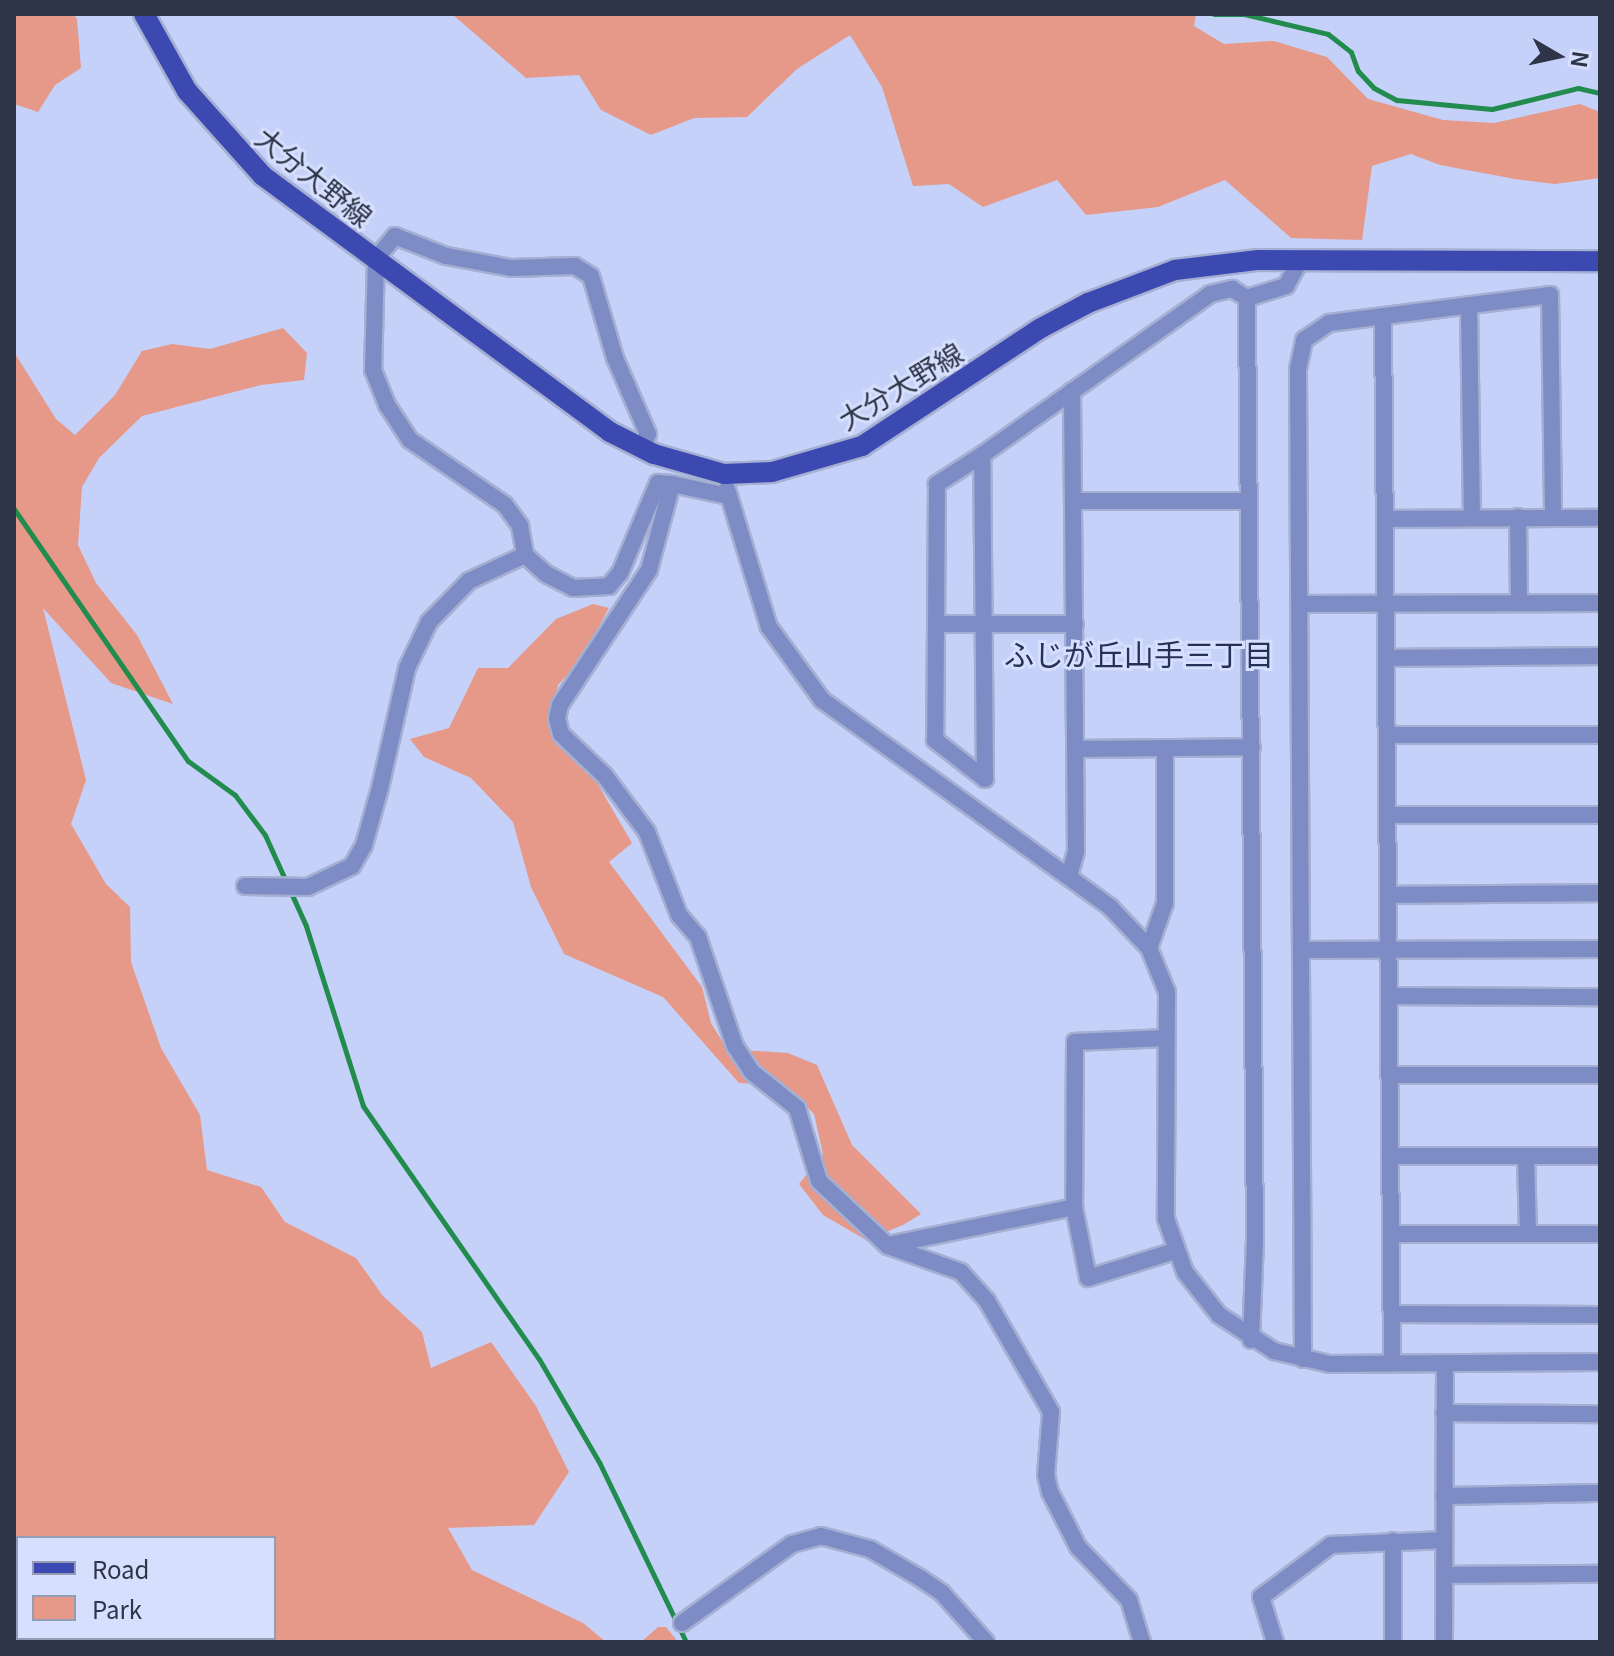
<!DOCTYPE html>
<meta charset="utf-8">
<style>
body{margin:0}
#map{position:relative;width:1614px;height:1656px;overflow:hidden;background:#c6d1f9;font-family:Georgia,"Noto Sans JP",serif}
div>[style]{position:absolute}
.green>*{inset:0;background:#e69989}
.stream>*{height:5px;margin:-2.5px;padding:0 2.5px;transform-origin:2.5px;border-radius:2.5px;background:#228c4e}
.roads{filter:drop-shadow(2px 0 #a5afd2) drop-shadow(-2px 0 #a5afd2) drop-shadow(0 2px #a5afd2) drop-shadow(0 -2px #a5afd2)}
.minor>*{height:16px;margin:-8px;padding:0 8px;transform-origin:8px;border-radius:8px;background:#7d8cc4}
.major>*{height:20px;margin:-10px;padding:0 10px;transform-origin:10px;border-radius:10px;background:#3c49b1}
span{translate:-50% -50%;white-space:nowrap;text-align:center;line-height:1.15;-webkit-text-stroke:6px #d6dffd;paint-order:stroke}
.street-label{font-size:28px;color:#2f3548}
.neighbourhood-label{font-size:30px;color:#273057}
.frame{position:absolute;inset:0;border:16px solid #2f3548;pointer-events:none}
.legend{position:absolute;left:16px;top:1536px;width:260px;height:104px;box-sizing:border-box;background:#d6dffd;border:2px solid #939bb5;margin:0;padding:10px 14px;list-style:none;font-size:24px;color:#2f3548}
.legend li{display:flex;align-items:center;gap:16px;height:40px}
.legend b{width:40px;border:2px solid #939bb5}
.north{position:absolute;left:1518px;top:16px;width:80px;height:80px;-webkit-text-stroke:6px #d6dffd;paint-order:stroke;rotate:99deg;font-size:22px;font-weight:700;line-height:32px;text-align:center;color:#2f3548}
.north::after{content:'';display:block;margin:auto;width:28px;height:36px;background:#2f3548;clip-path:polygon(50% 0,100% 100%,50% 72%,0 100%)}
</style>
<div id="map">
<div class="green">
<div style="clip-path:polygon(14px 14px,73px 14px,77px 19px,81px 68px,55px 85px,38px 112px,14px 104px)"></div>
<div style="clip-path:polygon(452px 14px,1196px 14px,1194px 26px,1224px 44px,1274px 41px,1327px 57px,1368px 99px,1443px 120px,1494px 123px,1580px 104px,1600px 112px,1600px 178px,1555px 184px,1515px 179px,1440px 165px,1411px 154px,1372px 166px,1362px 240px,1291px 238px,1225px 180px,1158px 207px,1086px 215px,1057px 180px,983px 207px,949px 184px,913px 186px,882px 87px,850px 35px,797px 69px,747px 117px,694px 118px,651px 135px,601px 110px,579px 75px,526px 78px)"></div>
<div style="clip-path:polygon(evenodd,283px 328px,307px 353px,304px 380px,261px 385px,142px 416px,99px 458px,82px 487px,78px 545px,96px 583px,137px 635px,173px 704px,111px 683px,43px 608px,86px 780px,71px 824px,106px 884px,130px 907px,131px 962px,161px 1048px,200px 1115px,207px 1170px,261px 1187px,285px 1222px,356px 1258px,383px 1296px,422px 1332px,431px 1368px,491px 1342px,536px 1406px,569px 1472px,534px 1525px,448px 1528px,472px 1570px,583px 1623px,606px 1642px,14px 1642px,14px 352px,56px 419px,75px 435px,115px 395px,142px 351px,172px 344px,210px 349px,283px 328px,274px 1538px,274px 1638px,18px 1638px,18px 1538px,274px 1538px)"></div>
<div style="clip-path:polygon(593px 604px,609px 608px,580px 661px,558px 685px,548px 724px,556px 744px,597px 783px,632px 843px,609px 862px,702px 987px,711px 1023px,727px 1049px,788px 1053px,817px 1065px,852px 1145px,921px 1214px,903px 1225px,866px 1240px,823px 1215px,799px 1184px,823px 1154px,814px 1114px,785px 1085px,739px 1083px,663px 997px,564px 954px,531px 887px,513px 822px,471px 778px,424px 757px,410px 739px,449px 728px,478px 668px,508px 668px,556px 619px)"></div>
<div style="clip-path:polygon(658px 1627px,666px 1627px,678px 1642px,641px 1642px)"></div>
</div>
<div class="stream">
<div style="left:1214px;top:14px;width:30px"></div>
<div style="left:1244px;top:14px;width:86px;rotate:13.4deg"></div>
<div style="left:1328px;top:34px;width:29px;rotate:38deg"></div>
<div style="left:1351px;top:52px;width:20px;rotate:70deg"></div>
<div style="left:1358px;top:71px;width:23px;rotate:47deg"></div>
<div style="left:1374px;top:88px;width:26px;rotate:28deg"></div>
<div style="left:1397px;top:100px;width:95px;rotate:5.4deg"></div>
<div style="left:1492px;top:109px;width:89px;rotate:-13.7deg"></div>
<div style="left:1578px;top:88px;width:23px;rotate:13deg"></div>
<div style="left:14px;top:509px;width:306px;rotate:55.4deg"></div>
<div style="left:188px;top:761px;width:58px;rotate:35.9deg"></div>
<div style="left:235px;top:795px;width:50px;rotate:53.1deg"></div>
<div style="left:265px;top:835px;width:100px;rotate:65.7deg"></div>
<div style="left:306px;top:926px;width:189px;rotate:72.4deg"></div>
<div style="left:363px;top:1106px;width:308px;rotate:55.2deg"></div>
<div style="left:539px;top:1359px;width:121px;rotate:59.8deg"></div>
<div style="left:600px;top:1464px;width:198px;rotate:64.2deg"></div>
<div style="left:234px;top:1638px;width:10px;rotate:24deg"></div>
</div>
<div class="roads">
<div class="minor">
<div style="left:1469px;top:305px;width:212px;rotate:89.2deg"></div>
<div style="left:1383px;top:316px;width:1047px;rotate:89.51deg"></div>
<div style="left:642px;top:448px;width:15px;rotate:-67deg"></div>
<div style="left:648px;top:434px;width:83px;rotate:-113.5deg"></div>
<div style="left:615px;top:358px;width:85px;rotate:-106.3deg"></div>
<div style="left:591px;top:276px;width:19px;rotate:-148deg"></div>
<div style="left:575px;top:266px;width:64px;rotate:178.2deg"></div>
<div style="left:511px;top:268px;width:66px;rotate:-169.5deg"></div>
<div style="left:446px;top:256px;width:55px;rotate:-158.6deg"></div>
<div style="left:395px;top:236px;width:30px;rotate:130deg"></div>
<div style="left:376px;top:259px;width:111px;rotate:91.5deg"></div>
<div style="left:373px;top:370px;width:38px;rotate:68deg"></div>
<div style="left:387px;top:405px;width:42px;rotate:56.7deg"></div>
<div style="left:410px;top:440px;width:115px;rotate:34.4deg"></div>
<div style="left:505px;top:505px;width:26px;rotate:54deg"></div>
<div style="left:520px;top:526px;width:29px;rotate:80deg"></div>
<div style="left:525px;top:555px;width:28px;rotate:42deg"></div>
<div style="left:546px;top:574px;width:30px;rotate:27deg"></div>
<div style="left:573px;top:588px;width:36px;rotate:-3deg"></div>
<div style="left:609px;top:586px;width:17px;rotate:-50deg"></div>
<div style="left:620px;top:573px;width:98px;rotate:-67.1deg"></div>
<div style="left:658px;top:483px;width:14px;rotate:4deg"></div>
<div style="left:982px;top:455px;width:54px;rotate:147.2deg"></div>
<div style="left:937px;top:484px;width:256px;rotate:90.4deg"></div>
<div style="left:935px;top:740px;width:63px;rotate:38deg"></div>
<div style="left:727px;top:489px;width:144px;rotate:73.1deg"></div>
<div style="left:769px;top:627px;width:90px;rotate:54deg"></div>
<div style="left:822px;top:700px;width:355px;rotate:35.7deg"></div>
<div style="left:1110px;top:907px;width:57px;rotate:46.4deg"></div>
<div style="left:1149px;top:948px;width:48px;rotate:67.8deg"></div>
<div style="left:1167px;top:992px;width:227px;rotate:90.3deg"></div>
<div style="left:1166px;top:1219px;width:56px;rotate:70.3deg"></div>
<div style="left:1185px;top:1272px;width:55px;rotate:51.7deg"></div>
<div style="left:1219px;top:1315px;width:66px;rotate:33.2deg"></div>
<div style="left:1274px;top:1351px;width:57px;rotate:13.1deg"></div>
<div style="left:1330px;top:1364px;width:270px;rotate:-0.4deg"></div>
<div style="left:728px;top:496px;width:57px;rotate:-167.9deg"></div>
<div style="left:672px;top:484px;width:89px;rotate:105deg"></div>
<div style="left:649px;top:570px;width:162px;rotate:123.4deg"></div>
<div style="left:560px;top:705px;width:13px;rotate:103deg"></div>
<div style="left:557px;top:718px;width:16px;rotate:76deg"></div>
<div style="left:561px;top:734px;width:61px;rotate:43.7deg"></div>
<div style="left:605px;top:776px;width:70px;rotate:53.1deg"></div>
<div style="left:647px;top:832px;width:89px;rotate:68.9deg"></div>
<div style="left:679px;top:915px;width:29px;rotate:49deg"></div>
<div style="left:698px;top:937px;width:115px;rotate:71.3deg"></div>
<div style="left:735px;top:1046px;width:31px;rotate:57deg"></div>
<div style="left:752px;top:1072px;width:58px;rotate:38.7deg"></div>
<div style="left:797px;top:1108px;width:76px;rotate:73.2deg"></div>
<div style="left:819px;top:1181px;width:95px;rotate:43.3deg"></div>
<div style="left:888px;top:1246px;width:77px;rotate:19.6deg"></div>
<div style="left:961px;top:1272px;width:39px;rotate:48deg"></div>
<div style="left:987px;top:1301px;width:128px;rotate:60deg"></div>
<div style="left:1051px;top:1412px;width:63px;rotate:94.5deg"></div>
<div style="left:1046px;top:1475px;width:17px;rotate:77deg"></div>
<div style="left:1050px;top:1492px;width:62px;rotate:63deg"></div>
<div style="left:1078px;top:1547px;width:74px;rotate:46.1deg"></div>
<div style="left:1129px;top:1600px;width:44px;rotate:72.8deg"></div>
<div style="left:1074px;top:501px;width:175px"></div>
<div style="left:1518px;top:517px;width:86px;rotate:89.3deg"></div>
<div style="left:1385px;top:519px;width:215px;rotate:-0.3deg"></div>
<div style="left:1300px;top:604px;width:300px;rotate:-0.2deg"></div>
<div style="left:939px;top:624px;width:136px"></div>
<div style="left:1386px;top:658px;width:214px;rotate:-0.5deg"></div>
<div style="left:1387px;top:735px;width:213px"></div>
<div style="left:1075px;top:749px;width:177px;rotate:-0.6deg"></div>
<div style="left:985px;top:779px;width:324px;rotate:-90.5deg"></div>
<div style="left:982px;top:455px;width:279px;rotate:-35.2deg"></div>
<div style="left:1210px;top:294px;width:23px;rotate:-13deg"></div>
<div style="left:1232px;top:289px;width:17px;rotate:31deg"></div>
<div style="left:1387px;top:815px;width:213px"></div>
<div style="left:1069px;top:876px;width:26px;rotate:-74deg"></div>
<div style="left:1076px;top:851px;width:460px;rotate:-90.5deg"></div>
<div style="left:245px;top:886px;width:63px;rotate:0.9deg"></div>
<div style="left:308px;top:887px;width:49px;rotate:-25.5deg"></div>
<div style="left:352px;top:866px;width:24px;rotate:-60deg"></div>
<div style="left:364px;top:845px;width:59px;rotate:-74.3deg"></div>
<div style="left:380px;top:788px;width:123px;rotate:-77.3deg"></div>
<div style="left:407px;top:668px;width:51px;rotate:-64.4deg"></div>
<div style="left:429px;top:622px;width:57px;rotate:-45.7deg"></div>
<div style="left:469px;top:581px;width:62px;rotate:-24.9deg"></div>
<div style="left:1388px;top:895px;width:212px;rotate:-0.5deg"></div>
<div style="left:1149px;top:948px;width:48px;rotate:-70.4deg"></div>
<div style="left:1165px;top:903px;width:155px;rotate:-90deg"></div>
<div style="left:1302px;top:950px;width:298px;rotate:-0.2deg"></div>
<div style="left:1389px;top:996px;width:211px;rotate:0.3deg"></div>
<div style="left:1166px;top:1038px;width:91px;rotate:177.5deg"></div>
<div style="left:1075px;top:1042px;width:165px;rotate:90.3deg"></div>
<div style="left:1074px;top:1207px;width:72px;rotate:78.8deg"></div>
<div style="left:1088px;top:1278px;width:91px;rotate:-17.2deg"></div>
<div style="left:1389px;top:1075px;width:211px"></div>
<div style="left:1390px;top:1156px;width:210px"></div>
<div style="left:1526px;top:1157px;width:76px;rotate:88.5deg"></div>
<div style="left:1391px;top:1234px;width:209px"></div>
<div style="left:888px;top:1245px;width:190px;rotate:-11.5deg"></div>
<div style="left:1392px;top:1314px;width:208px;rotate:0.3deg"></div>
<div style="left:1251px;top:1340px;width:98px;rotate:-87.7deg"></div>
<div style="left:1255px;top:1242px;width:944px;rotate:-90.49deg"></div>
<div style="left:1247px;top:298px;width:41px;rotate:-17.1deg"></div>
<div style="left:1286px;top:286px;width:31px;rotate:-61deg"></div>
<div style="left:1303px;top:1359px;width:990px;rotate:-90.29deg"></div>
<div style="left:1298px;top:369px;width:30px;rotate:-78deg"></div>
<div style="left:1304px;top:340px;width:30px;rotate:-34deg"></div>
<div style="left:1329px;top:323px;width:223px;rotate:-7.2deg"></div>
<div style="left:1550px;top:295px;width:222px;rotate:89.2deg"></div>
<div style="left:1444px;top:1413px;width:156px;rotate:0.4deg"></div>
<div style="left:1444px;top:1496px;width:156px;rotate:-1.1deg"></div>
<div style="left:1444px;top:1575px;width:156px;rotate:-0.4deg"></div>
<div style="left:682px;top:1623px;width:135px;rotate:-35.7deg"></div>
<div style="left:792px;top:1544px;width:30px;rotate:-15deg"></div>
<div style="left:821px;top:1536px;width:51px;rotate:14.9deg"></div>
<div style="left:870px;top:1549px;width:58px;rotate:30.1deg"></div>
<div style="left:920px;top:1578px;width:27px;rotate:34deg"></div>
<div style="left:942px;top:1593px;width:66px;rotate:48.1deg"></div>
<div style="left:1275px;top:1642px;width:47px;rotate:-107.3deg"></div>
<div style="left:1261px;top:1597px;width:87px;rotate:-36.6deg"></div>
<div style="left:1331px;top:1545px;width:113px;rotate:-2.5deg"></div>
<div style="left:1393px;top:1642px;width:101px;rotate:-90deg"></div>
<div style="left:1444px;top:1642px;width:278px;rotate:-89.8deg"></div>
</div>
<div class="major">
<div style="left:144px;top:14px;width:88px;rotate:60.8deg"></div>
<div style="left:187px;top:91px;width:114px;rotate:48.2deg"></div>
<div style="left:263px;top:176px;width:431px;rotate:36.4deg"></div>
<div style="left:610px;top:432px;width:49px;rotate:26.6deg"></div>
<div style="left:654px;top:454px;width:73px;rotate:15.9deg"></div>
<div style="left:724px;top:474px;width:48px;rotate:-2.4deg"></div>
<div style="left:772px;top:472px;width:94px;rotate:-16.1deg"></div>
<div style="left:862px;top:446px;width:214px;rotate:-33.4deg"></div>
<div style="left:1041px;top:328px;width:53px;rotate:-28deg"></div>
<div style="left:1088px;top:303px;width:93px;rotate:-20.8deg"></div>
<div style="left:1175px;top:270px;width:84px;rotate:-6.9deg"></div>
<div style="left:1258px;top:260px;width:342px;rotate:0.2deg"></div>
</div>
</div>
<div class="street-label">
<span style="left:315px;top:176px;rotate:39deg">大分大野線</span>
<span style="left:900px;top:385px;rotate:-31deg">大分大野線</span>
</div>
<div class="neighbourhood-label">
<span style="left:1139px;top:653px">ふじが丘山手三丁目</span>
</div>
<div class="frame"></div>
<ul class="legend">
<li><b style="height:10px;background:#3c49b1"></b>Road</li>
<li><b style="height:22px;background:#e69989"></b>Park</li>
</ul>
<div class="north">N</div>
</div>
